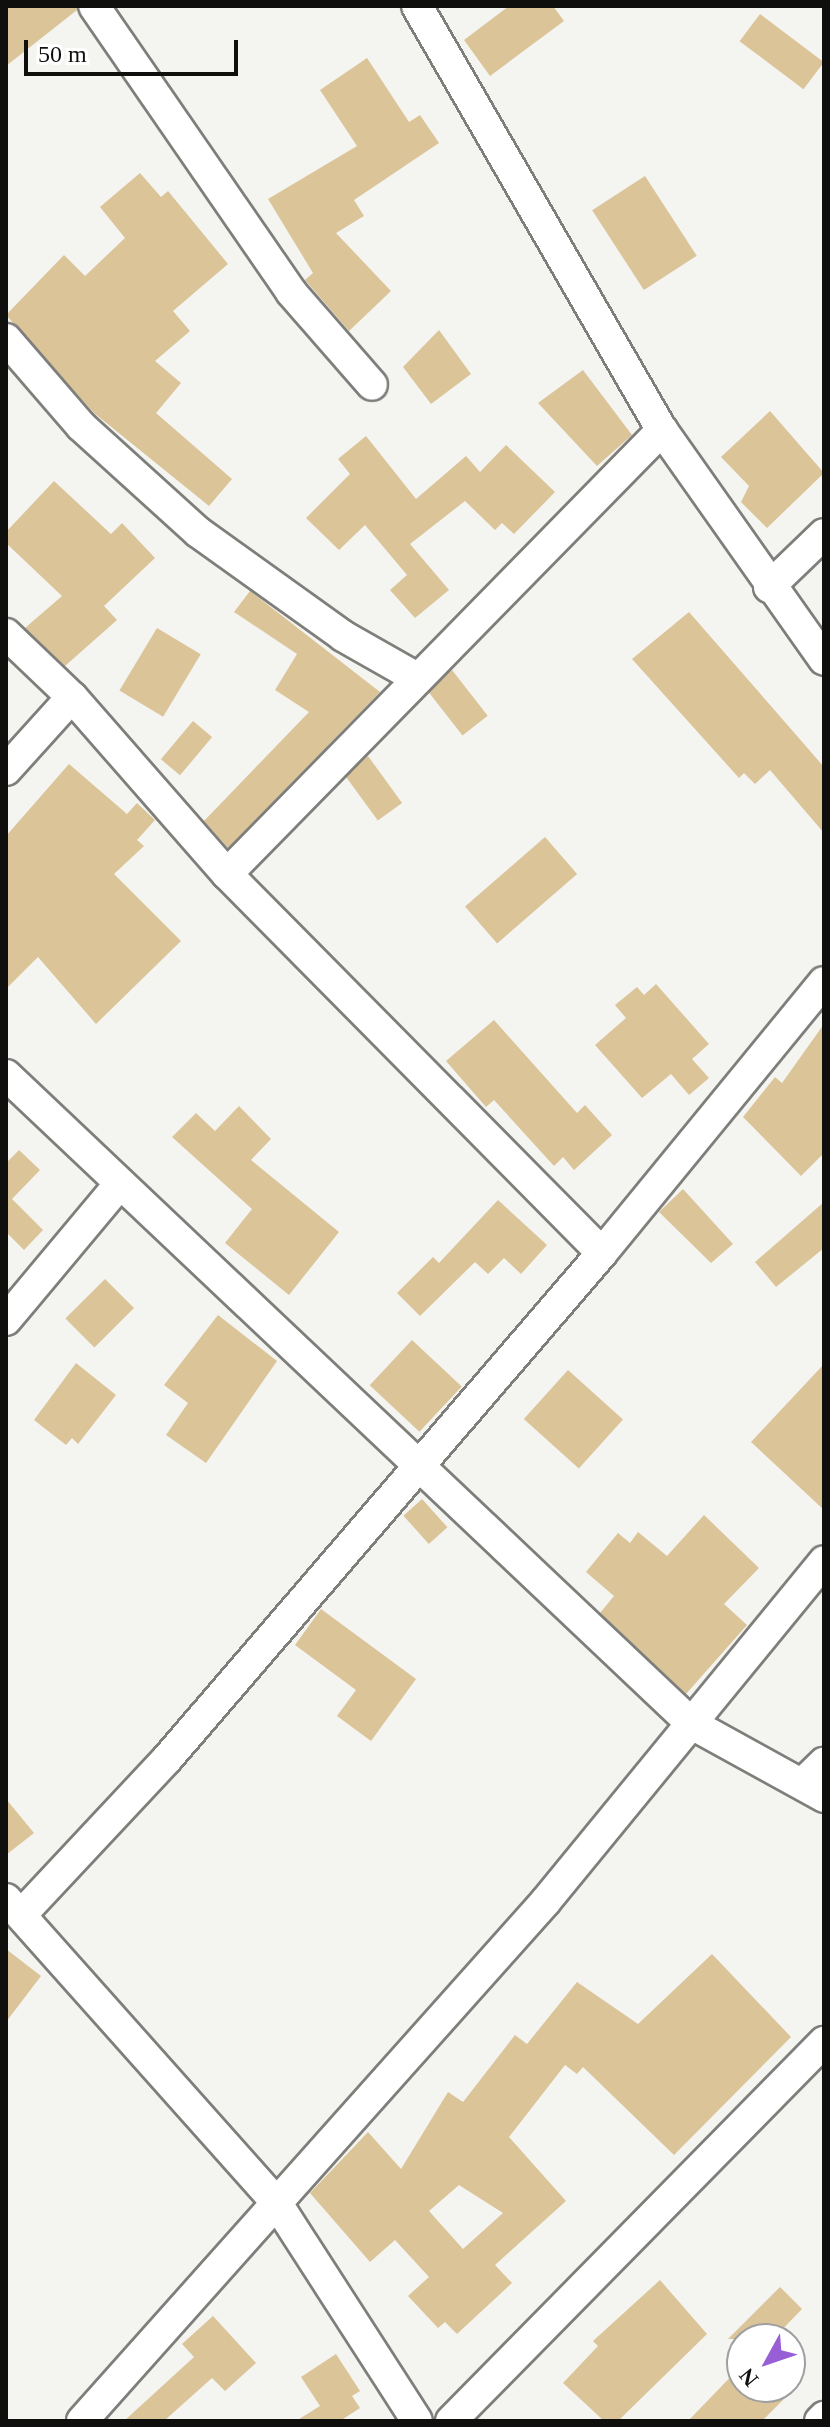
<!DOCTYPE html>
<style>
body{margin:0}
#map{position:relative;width:830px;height:2427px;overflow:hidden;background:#f4f4f1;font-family:"Times New Roman",serif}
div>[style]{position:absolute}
.building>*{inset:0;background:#dcc499;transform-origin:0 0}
.roads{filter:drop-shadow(2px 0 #7e7e7b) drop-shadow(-2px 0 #7e7e7b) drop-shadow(0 2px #7e7e7b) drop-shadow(0 -2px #7e7e7b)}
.street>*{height:30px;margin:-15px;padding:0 15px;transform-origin:15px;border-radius:15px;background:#fff}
span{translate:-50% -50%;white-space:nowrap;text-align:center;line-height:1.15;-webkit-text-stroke:7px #fff;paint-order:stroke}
.frame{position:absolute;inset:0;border:8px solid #0f0f0e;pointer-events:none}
.north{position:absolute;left:726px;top:2323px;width:80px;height:80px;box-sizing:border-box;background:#fff;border:2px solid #9f9f9f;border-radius:50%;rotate:230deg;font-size:22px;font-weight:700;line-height:32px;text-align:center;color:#0f0f0e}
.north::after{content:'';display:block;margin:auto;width:28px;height:36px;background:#975ed5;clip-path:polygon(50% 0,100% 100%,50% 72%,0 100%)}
.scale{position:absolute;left:24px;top:40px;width:214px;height:36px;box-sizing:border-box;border:4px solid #0f0f0e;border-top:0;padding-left:10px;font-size:24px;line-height:28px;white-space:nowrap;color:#0f0f0e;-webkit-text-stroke:6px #fff;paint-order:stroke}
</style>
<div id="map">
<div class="building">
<div style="clip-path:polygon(6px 6px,76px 6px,77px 10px,6px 66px)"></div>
<div style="clip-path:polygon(509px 6px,553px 6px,564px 21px,490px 76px,464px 40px)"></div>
<div style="left:760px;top:14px;width:80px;height:34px;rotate:37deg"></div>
<div style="clip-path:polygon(367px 58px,409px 122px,420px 115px,439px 143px,354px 200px,364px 216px,336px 233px,391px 291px,349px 331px,305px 280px,313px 273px,268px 199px,357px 146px,320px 90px)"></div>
<div style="clip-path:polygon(140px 173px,161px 197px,168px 191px,228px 264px,173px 311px,190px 331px,155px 361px,181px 383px,156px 413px,232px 479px,209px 506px,94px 413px,6px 315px,64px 255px,85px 276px,125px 238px,100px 207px)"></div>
<div style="left:645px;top:176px;width:95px;height:63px;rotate:57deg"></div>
<div style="clip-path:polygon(439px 330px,471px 374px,431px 404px,403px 367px)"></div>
<div style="clip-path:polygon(583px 370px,632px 435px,597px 466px,538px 403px)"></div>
<div style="clip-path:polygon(770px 411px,824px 473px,767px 528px,741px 502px,749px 486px,721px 457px)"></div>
<div style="clip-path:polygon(366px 436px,416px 499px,466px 456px,480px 472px,506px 445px,555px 492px,514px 534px,502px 523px,495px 530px,465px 501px,410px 544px,449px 590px,415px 618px,390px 590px,407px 575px,365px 525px,339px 550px,306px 518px,350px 474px,338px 459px)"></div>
<div style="clip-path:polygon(54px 481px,111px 534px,122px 523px,155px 558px,104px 606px,117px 620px,65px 666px,25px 628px,62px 596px,6px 543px,6px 532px)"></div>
<div style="clip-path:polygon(250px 591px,380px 692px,228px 848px,204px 821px,309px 712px,275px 690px,297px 654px,234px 612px)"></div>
<div style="clip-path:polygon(689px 612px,824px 767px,824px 833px,770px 770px,755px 784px,744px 773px,739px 778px,632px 659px)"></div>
<div style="left:157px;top:628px;width:51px;height:73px;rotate:31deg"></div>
<div style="left:452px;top:670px;width:58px;height:32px;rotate:52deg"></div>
<div style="left:193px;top:721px;width:25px;height:50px;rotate:40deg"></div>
<div style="left:368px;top:756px;width:58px;height:30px;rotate:54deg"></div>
<div style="clip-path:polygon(69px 764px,127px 814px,137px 803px,155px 820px,137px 840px,144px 846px,114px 874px,181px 941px,96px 1024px,38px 957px,6px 989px,6px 836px)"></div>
<div style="left:545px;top:837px;width:49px;height:106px;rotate:49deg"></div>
<div style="clip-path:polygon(656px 984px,709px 1044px,692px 1059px,709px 1078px,689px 1095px,671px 1074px,642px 1098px,595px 1045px,626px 1018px,615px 1005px,637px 987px,644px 995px)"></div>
<div style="clip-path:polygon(494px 1020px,577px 1113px,585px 1105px,612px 1135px,574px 1170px,563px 1157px,554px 1166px,494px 1100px,486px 1107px,446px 1061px)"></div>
<div style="clip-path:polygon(824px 1024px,824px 1153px,801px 1176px,743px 1117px,775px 1077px,782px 1083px)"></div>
<div style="clip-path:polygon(239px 1106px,271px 1139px,251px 1160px,339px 1232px,289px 1295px,225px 1243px,252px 1209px,172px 1137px,196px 1113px,215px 1131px)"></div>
<div style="clip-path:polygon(19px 1150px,40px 1170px,12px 1199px,43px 1230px,24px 1250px,6px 1232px,6px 1163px)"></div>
<div style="clip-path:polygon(683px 1189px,733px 1244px,711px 1263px,659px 1212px)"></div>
<div style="clip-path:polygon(498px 1200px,547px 1245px,521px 1274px,504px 1258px,488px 1274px,475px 1262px,420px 1316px,397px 1293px,433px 1257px,439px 1263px)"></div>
<div style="clip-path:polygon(824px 1202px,824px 1248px,776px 1287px,755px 1262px)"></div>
<div style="left:105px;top:1279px;width:41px;height:56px;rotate:45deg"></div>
<div style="clip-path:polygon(218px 1315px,277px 1361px,206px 1463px,166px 1435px,188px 1403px,164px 1385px)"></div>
<div style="left:412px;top:1340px;width:68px;height:62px;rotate:43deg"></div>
<div style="clip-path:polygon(76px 1363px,116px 1395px,78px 1444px,72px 1438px,66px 1445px,34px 1420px)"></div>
<div style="clip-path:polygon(824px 1364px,824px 1510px,751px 1442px)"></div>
<div style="left:568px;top:1370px;width:74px;height:66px;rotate:42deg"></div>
<div style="left:422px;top:1499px;width:38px;height:25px;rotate:48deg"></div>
<div style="clip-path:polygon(704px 1515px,759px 1568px,724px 1604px,747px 1625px,686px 1694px,600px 1613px,614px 1596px,586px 1572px,618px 1533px,630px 1543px,638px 1532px,667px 1556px)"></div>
<div style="clip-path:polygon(321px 1609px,416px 1679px,371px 1741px,337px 1716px,356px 1690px,295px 1645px)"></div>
<div style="clip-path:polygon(6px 1799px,34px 1833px,6px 1855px)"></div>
<div style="clip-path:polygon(6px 1949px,41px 1976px,6px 2022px)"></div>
<div style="clip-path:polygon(evenodd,712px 1954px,791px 2037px,674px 2155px,583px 2067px,577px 2074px,565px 2065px,509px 2137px,566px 2201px,495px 2265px,512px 2283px,457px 2334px,445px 2322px,438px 2328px,408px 2296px,429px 2277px,395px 2240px,370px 2262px,310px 2193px,368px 2132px,401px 2169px,448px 2092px,463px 2102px,515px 2035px,527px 2044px,577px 1982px,638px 2024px,712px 1954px,459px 2185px,503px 2213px,463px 2249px,429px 2211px,459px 2185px)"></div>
<div style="clip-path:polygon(660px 2280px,707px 2334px,618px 2421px,604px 2421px,563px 2383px,598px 2346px,593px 2341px)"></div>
<div style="clip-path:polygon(780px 2287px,802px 2309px,773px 2339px,728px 2339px)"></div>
<div style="clip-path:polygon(213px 2316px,256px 2363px,225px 2391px,212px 2378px,164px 2421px,124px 2421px,194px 2357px,182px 2344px)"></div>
<div style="clip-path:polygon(336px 2354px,360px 2391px,352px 2396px,360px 2408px,340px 2421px,296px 2421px,320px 2406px,301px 2377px)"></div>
<div style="clip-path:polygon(742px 2365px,742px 2387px,796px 2387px,762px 2421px,688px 2421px)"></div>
</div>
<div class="roads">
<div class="street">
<div style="left:94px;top:6px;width:347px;rotate:55.4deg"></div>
<div style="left:291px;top:292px;width:123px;rotate:48.9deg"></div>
<div style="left:417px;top:6px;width:490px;rotate:60deg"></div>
<div style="left:662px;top:430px;width:281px;rotate:54.8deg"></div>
<div style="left:6px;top:339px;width:115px;rotate:49.2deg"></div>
<div style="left:81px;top:426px;width:158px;rotate:42.2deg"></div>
<div style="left:198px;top:532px;width:178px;rotate:35.6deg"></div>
<div style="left:343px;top:636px;width:85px;rotate:29.6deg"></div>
<div style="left:769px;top:587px;width:76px;rotate:-43.9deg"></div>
<div style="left:6px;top:634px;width:91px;rotate:43.7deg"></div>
<div style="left:72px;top:697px;width:235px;rotate:48.8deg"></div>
<div style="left:227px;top:874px;width:533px;rotate:45.3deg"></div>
<div style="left:6px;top:770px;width:98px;rotate:-47.9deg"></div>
<div style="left:227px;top:874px;width:622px;rotate:-45.59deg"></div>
<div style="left:6px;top:1075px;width:944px;rotate:43.41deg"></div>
<div style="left:692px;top:1724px;width:151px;rotate:28.9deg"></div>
<div style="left:6px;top:1320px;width:175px;rotate:-50.1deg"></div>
<div style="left:803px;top:1783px;width:29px;rotate:-44deg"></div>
<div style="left:6px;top:1899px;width:406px;rotate:48.3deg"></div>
<div style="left:276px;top:2202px;width:260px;rotate:57.2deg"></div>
<div style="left:21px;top:1915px;width:214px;rotate:-46.9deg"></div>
<div style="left:167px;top:1759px;width:667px;rotate:-49.31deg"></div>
<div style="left:602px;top:1253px;width:350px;rotate:-50.7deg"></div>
<div style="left:82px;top:2421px;width:697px;rotate:-48.26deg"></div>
<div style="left:546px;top:1901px;width:439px;rotate:-50.7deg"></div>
<div style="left:451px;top:2421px;width:532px;rotate:-45.46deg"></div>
<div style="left:820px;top:2421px;width:6px;rotate:-45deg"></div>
</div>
</div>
<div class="frame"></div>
<div class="north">N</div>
<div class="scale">50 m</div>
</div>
